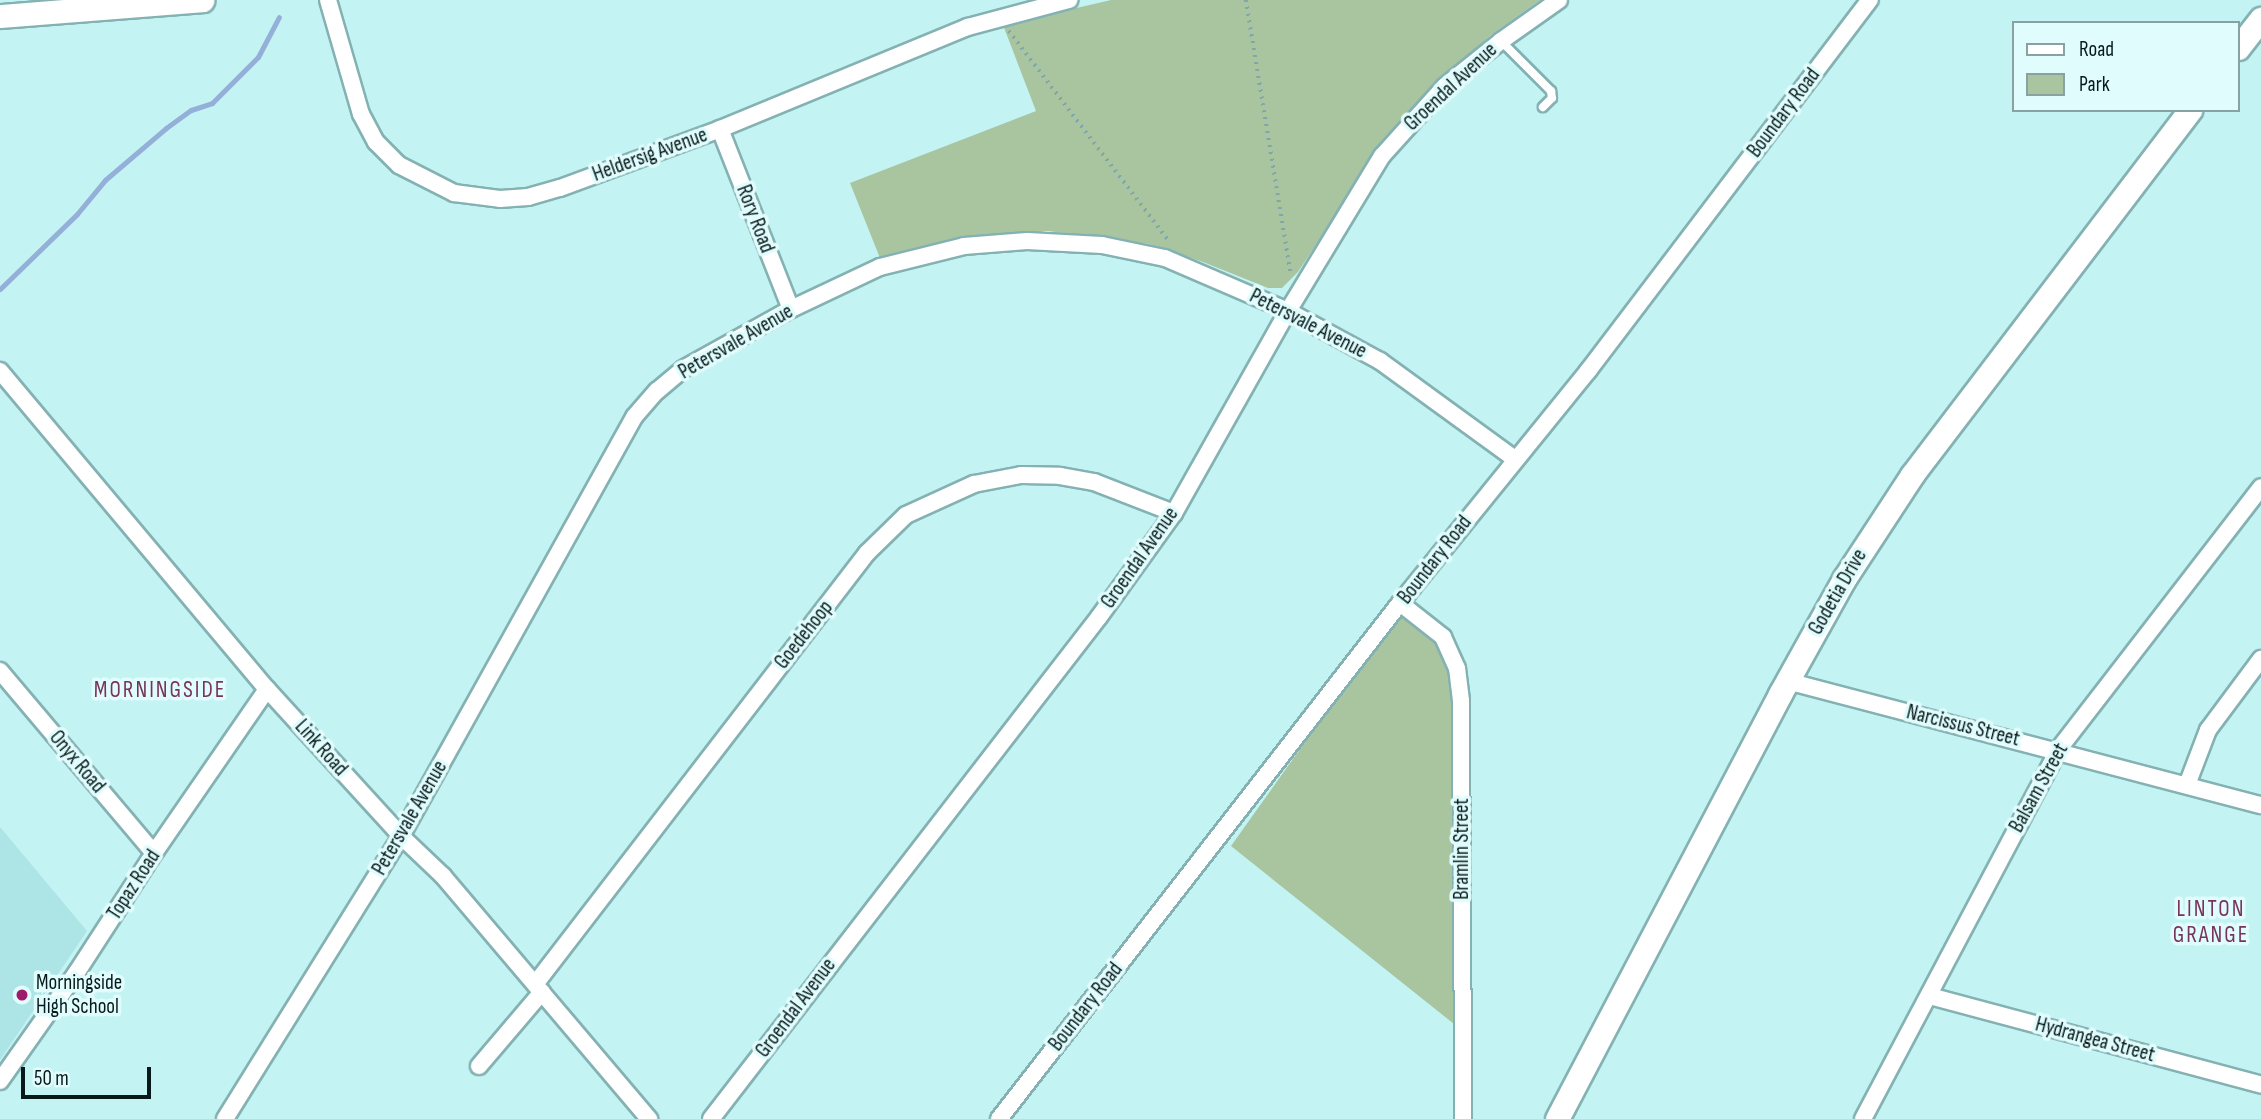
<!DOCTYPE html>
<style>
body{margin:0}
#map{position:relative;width:2261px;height:1119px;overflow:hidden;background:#c4f3f4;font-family:"Sofia Sans Condensed",sans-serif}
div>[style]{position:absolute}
.built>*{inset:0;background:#ade4e6}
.green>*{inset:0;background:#a8c5a0}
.stream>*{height:5px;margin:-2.5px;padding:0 2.5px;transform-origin:2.5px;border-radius:2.5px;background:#94afd8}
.path>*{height:3.5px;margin-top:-1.75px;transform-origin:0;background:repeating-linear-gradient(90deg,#81a6a7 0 2px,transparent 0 7px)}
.roads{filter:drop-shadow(2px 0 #84b1b2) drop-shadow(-2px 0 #84b1b2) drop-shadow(0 2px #84b1b2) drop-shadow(0 -2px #84b1b2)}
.lane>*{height:8px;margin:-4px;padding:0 4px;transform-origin:4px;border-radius:4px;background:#fff}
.street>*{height:16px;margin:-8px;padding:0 8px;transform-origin:8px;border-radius:8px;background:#fff}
.secondary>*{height:23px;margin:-11.5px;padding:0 11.5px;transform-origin:11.5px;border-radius:11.5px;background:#fff}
.dots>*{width:19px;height:19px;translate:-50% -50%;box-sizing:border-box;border:4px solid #e1fcfd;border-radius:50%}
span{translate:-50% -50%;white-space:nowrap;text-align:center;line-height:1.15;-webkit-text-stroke:7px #e1fcfd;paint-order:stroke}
.street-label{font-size:21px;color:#07191a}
.poi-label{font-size:21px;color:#07191a}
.left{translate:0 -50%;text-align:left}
.neighbourhood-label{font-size:23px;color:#763558;letter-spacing:2px}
.legend{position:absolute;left:2012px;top:21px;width:228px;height:91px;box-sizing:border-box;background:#e1fcfd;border:2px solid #8aa1a2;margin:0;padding:9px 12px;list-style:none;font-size:21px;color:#07191a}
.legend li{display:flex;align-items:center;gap:14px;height:35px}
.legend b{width:35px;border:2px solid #8aa1a2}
.scale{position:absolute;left:21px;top:1067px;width:130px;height:32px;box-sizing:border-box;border:4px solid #07191a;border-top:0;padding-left:9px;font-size:21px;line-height:24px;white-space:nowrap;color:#07191a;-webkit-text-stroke:5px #e1fcfd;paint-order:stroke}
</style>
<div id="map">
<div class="built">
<div style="clip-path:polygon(0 827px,87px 931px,0 1060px)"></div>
</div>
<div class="green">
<div style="clip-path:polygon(1111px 0,1540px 0,1491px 35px,1433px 86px,1386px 138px,1298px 272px,1282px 288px,1268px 288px,1203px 262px,1149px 244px,1048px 231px,961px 237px,880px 258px,850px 183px,1036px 111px,1003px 25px)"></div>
<div style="clip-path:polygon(1397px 613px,1450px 656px,1459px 1028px,1231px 846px)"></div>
</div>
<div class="stream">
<div style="left:0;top:289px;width:107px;rotate:-44.2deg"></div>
<div style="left:77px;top:214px;width:44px;rotate:-50.5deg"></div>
<div style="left:105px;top:180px;width:80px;rotate:-40.4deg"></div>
<div style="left:166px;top:128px;width:31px;rotate:-36deg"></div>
<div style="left:191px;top:110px;width:22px;rotate:-18deg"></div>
<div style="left:212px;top:103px;width:65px;rotate:-45deg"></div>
<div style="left:258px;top:57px;width:45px;rotate:-62.3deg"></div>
</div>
<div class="path">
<div style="left:1246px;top:0;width:278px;rotate:80.7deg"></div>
<div style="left:1009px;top:31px;width:265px;rotate:52.7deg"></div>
</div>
<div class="roads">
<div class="lane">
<div style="left:1501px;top:41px;width:71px;rotate:45deg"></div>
<div style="left:1551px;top:91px;width:7px;rotate:82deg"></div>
<div style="left:1552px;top:98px;width:13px;rotate:135deg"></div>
</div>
<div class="street">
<div style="left:328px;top:0;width:119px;rotate:73.9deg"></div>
<div style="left:361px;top:114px;width:32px;rotate:62deg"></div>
<div style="left:376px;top:142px;width:33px;rotate:45deg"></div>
<div style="left:399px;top:165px;width:62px;rotate:27deg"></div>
<div style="left:454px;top:193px;width:46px;rotate:7.4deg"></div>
<div style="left:500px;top:199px;width:28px;rotate:-4deg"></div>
<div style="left:528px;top:197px;width:33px;rotate:-16deg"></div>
<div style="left:560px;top:188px;width:171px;rotate:-20.2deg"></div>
<div style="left:720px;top:129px;width:268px;rotate:-22.4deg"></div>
<div style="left:968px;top:27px;width:105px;rotate:-15deg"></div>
<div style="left:720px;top:129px;width:193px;rotate:68.5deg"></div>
<div style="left:0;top:371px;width:415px;rotate:50deg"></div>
<div style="left:267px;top:689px;width:199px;rotate:47.6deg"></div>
<div style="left:401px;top:836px;width:58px;rotate:43.6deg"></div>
<div style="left:443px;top:876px;width:319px;rotate:49.7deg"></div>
<div style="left:1400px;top:603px;width:55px;rotate:38.3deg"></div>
<div style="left:1443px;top:637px;width:34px;rotate:66deg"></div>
<div style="left:1457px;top:668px;width:33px;rotate:83deg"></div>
<div style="left:1461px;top:701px;width:418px;rotate:89.7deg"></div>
<div style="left:0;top:671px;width:238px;rotate:49.8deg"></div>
<div style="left:1787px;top:681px;width:490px;rotate:14.7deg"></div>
<div style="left:2187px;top:785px;width:59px;rotate:-69.1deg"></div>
<div style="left:2208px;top:730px;width:89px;rotate:-53.3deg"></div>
<div style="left:536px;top:983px;width:543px;rotate:-52.41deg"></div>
<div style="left:867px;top:553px;width:54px;rotate:-44.3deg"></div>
<div style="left:906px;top:515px;width:75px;rotate:-24.5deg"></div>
<div style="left:974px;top:484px;width:48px;rotate:-10.8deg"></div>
<div style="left:1021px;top:475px;width:39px;rotate:1deg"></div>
<div style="left:1060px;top:476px;width:35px;rotate:10deg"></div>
<div style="left:1094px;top:482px;width:86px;rotate:21.2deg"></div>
<div style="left:1930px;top:996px;width:343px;rotate:15deg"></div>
<div style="left:479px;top:1066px;width:97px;rotate:-49.6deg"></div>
<div style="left:0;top:1081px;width:133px;rotate:-54.8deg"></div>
<div style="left:77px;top:972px;width:142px;rotate:-57.1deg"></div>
<div style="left:154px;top:853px;width:199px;rotate:-55.4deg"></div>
<div style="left:225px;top:1119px;width:333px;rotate:-58.1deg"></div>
<div style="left:401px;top:836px;width:479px;rotate:-60.9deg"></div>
<div style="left:634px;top:417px;width:35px;rotate:-49deg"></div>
<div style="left:657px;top:391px;width:34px;rotate:-40deg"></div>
<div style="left:683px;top:369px;width:124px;rotate:-29.1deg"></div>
<div style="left:791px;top:309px;width:98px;rotate:-25.3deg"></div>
<div style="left:880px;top:267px;width:87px;rotate:-14deg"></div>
<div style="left:964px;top:246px;width:63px;rotate:-4.5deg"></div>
<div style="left:1027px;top:241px;width:75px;rotate:3.1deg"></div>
<div style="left:1102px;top:245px;width:64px;rotate:11.7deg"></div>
<div style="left:1165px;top:258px;width:134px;rotate:23.3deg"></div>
<div style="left:1288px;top:311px;width:105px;rotate:28.5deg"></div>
<div style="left:1380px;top:361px;width:167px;rotate:36deg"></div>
<div style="left:711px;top:1119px;width:634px;rotate:-52.3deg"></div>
<div style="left:1099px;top:617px;width:128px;rotate:-54.2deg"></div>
<div style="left:1174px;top:513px;width:232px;rotate:-60.6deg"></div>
<div style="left:1288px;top:311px;width:181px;rotate:-58.8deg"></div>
<div style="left:1382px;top:156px;width:94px;rotate:-48deg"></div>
<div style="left:1445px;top:86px;width:72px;rotate:-38.8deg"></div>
<div style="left:1501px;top:41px;width:71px;rotate:-35.3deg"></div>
<div style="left:999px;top:1119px;width:653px;rotate:-52.15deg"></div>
<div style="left:1400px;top:603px;width:299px;rotate:-51deg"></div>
<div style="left:1588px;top:371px;width:466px;rotate:-52.8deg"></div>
<div style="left:1863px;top:1119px;width:417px;rotate:-62.1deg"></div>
<div style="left:2058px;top:750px;width:332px;rotate:-52.3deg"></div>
</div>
<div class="secondary">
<div style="left:0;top:16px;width:203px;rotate:-4.5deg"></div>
<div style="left:2238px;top:48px;width:37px;rotate:-52deg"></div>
<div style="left:1557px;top:1119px;width:480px;rotate:-62.3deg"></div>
<div style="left:1780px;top:694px;width:132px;rotate:-60.9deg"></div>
<div style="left:1844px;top:579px;width:124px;rotate:-56.8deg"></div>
<div style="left:1912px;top:475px;width:459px;rotate:-52.7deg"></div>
</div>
</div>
<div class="dots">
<div style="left:22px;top:995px;background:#9e1b6c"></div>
</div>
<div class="street-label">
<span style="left:1451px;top:87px;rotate:-43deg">Groendal Avenue</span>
<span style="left:1784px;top:113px;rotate:-53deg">Boundary Road</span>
<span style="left:650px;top:155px;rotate:-20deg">Heldersig Avenue</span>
<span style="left:755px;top:219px;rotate:69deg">Rory Road</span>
<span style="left:1308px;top:324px;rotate:27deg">Petersvale Avenue</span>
<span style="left:736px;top:342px;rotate:-30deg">Petersvale Avenue</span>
<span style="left:1140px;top:558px;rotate:-55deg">Groendal Avenue</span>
<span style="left:1435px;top:560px;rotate:-52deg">Boundary Road</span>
<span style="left:1838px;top:592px;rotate:-60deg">Godetia Drive</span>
<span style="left:804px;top:635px;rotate:-52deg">Goedehoop</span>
<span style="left:1963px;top:726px;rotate:14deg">Narcissus Street</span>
<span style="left:321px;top:748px;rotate:48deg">Link Road</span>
<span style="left:77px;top:762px;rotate:50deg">Onyx Road</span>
<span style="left:2039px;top:788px;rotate:-61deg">Balsam Street</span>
<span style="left:410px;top:818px;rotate:-60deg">Petersvale Avenue</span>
<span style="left:1462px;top:849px;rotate:-90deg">Bramlin Street</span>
<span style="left:134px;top:885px;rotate:-57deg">Topaz Road</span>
<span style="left:1086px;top:1007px;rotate:-52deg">Boundary Road</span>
<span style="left:796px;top:1008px;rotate:-53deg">Groendal Avenue</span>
<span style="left:2095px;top:1040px;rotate:15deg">Hydrangea Street</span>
</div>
<div class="poi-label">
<span class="left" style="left:36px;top:995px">Morningside<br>High School</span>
</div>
<div class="neighbourhood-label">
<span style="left:160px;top:690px">MORNINGSIDE</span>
<span style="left:2211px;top:922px">LINTON<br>GRANGE</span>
</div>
<ul class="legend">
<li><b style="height:9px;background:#fff"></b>Road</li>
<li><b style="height:19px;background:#a8c5a0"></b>Park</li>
</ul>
<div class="scale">50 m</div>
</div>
